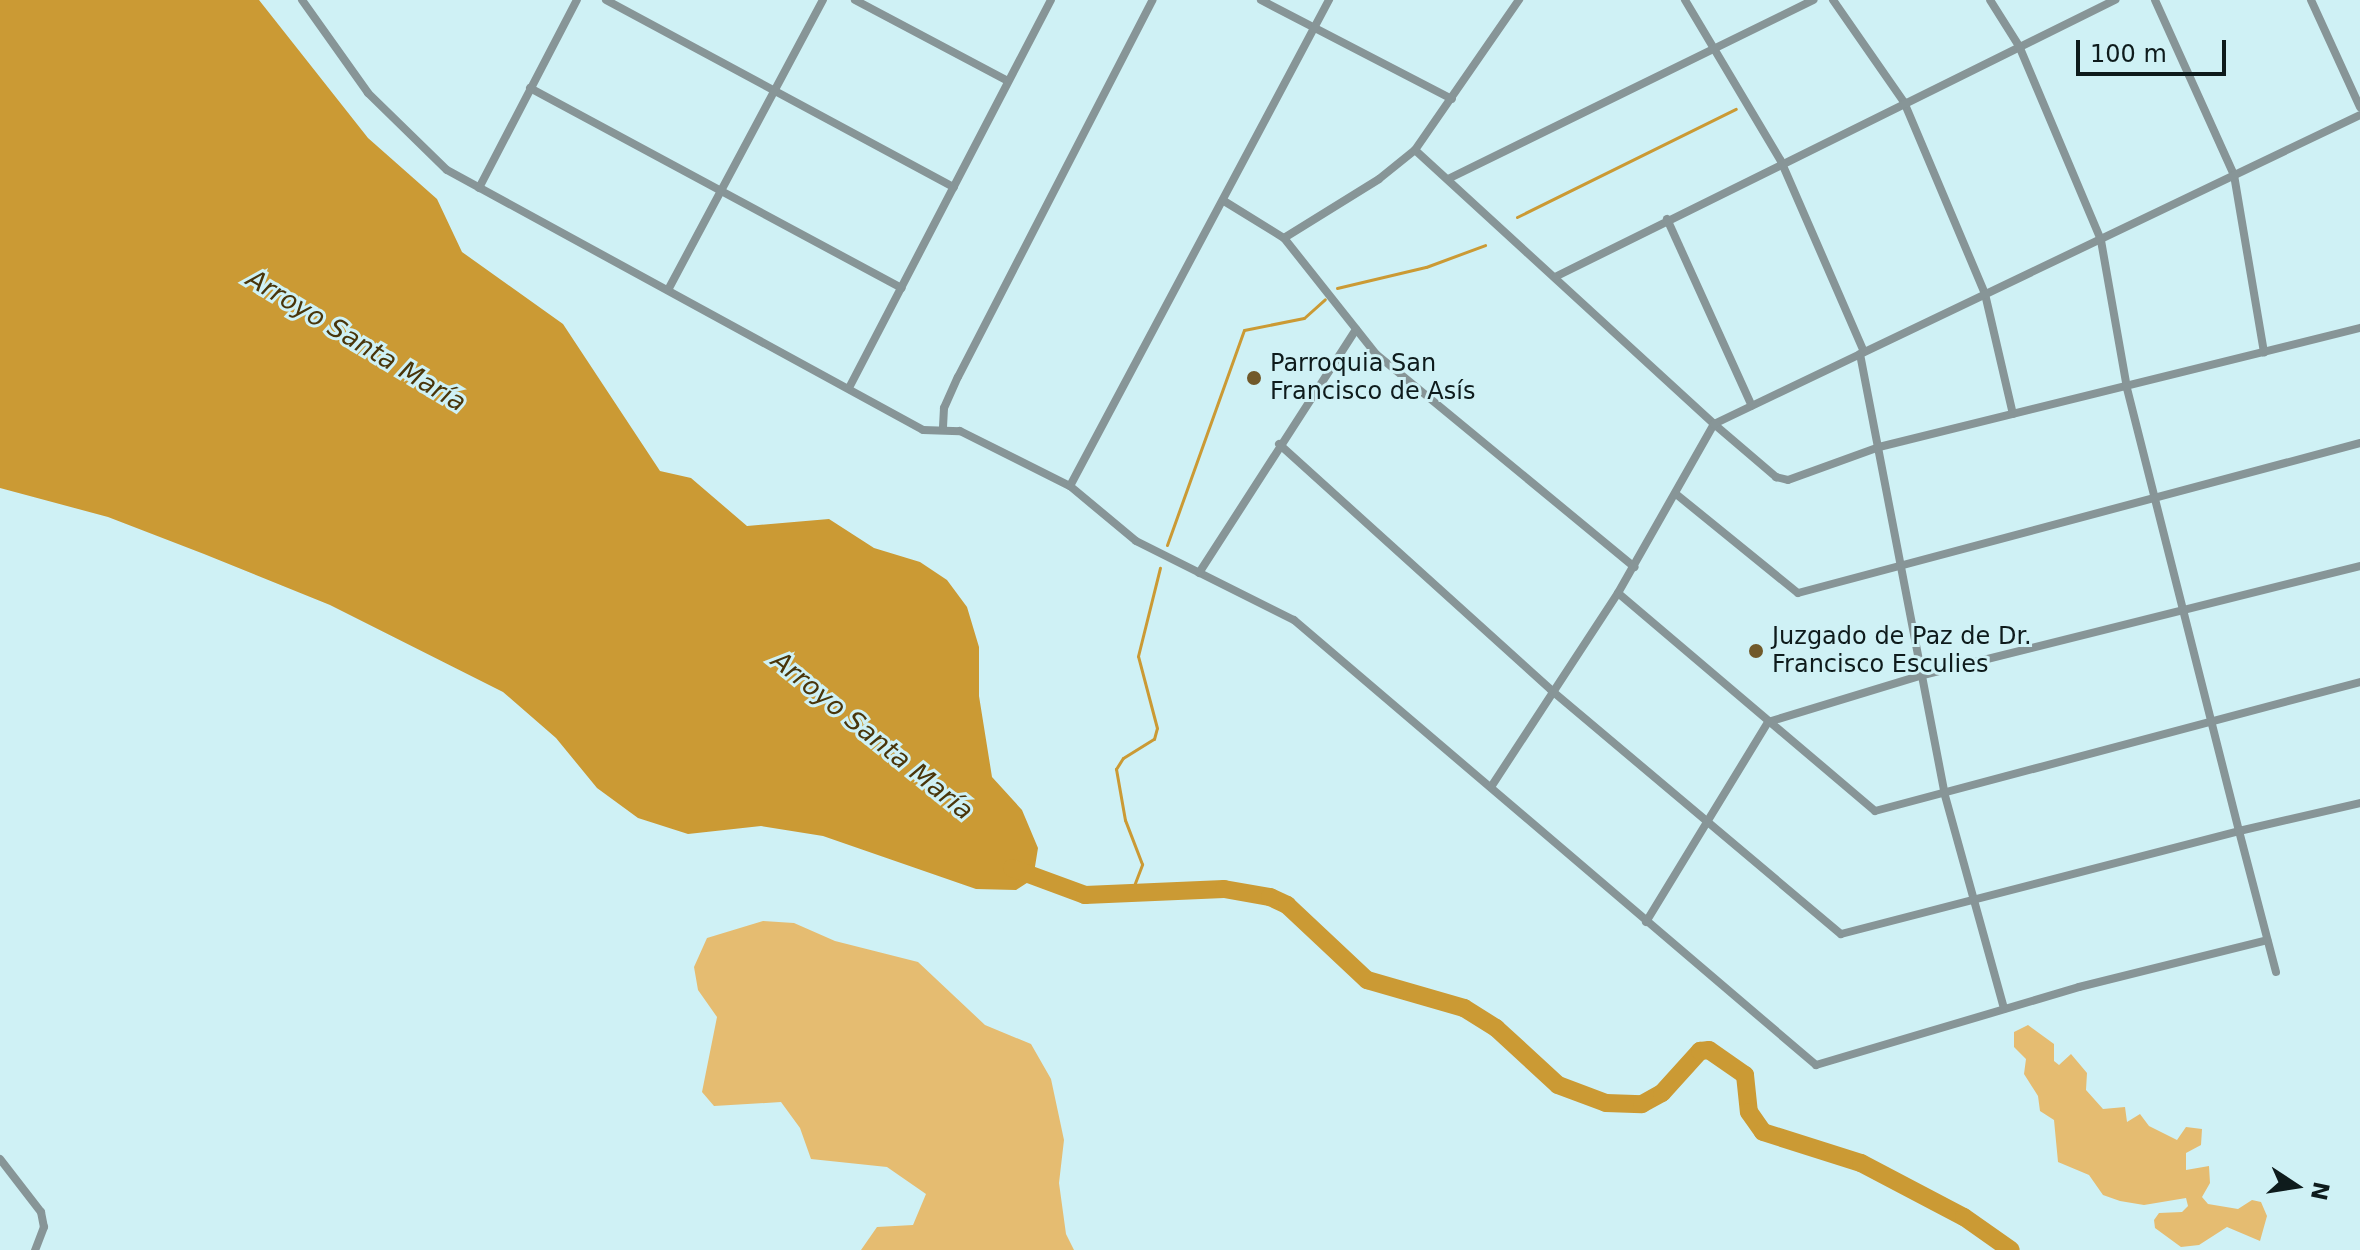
<!DOCTYPE html>
<meta charset="utf-8">
<style>
body{margin:0}
#map{position:relative;width:2360px;height:1250px;overflow:hidden;background:#cff1f5;font-family:"DejaVu Sans",sans-serif}
div>[style]{position:absolute}
.green>*{inset:0;background:#e5bc71}
.water>*{inset:0;background:#cb9a34}
.stream>*{height:3px;margin:-1.5px;padding:0 1.5px;transform-origin:1.5px;border-radius:1.5px;background:#cb9a34}
.river>*{height:18px;margin:-9px;padding:0 9px;transform-origin:9px;border-radius:9px;background:#cb9a34}
.minor>*{height:8px;margin:-4px;padding:0 4px;transform-origin:4px;border-radius:4px;background:#879597}
.dots>*{width:22px;height:22px;translate:-50% -50%;box-sizing:border-box;border:4px solid #cff1f5;border-radius:50%}
span{translate:-50% -50%;white-space:nowrap;text-align:center;line-height:1.15;-webkit-text-stroke:6px #cff1f5;paint-order:stroke}
.poi-label{font-size:24px;color:#0e1b1c}
.left{translate:0 -50%;text-align:left}
.water-label{font-size:26px;color:#49350a;font-style:italic}
.north{position:absolute;left:2256px;top:1146px;width:80px;height:80px;-webkit-text-stroke:6px #cff1f5;paint-order:stroke;rotate:102deg;font-size:22px;font-weight:700;line-height:32px;text-align:center;color:#0e1b1c}
.north::after{content:'';display:block;margin:auto;width:28px;height:36px;background:#0e1b1c;clip-path:polygon(50% 0,100% 100%,50% 72%,0 100%)}
.scale{position:absolute;left:2076px;top:40px;width:150px;height:36px;box-sizing:border-box;border:4px solid #0e1b1c;border-top:0;padding-left:10px;font-size:24px;line-height:28px;white-space:nowrap;color:#0e1b1c;-webkit-text-stroke:6px #cff1f5;paint-order:stroke}
</style>
<div id="map">
<div class="green">
<div style="clip-path:polygon(763px 921px,794px 923px,835px 941px,918px 962px,985px 1025px,1031px 1044px,1051px 1079px,1064px 1140px,1059px 1183px,1066px 1234px,1074px 1250px,861px 1250px,877px 1227px,913px 1225px,926px 1194px,887px 1167px,811px 1159px,800px 1128px,781px 1102px,714px 1106px,702px 1092px,717px 1017px,698px 990px,694px 967px,707px 938px)"></div>
<div style="clip-path:polygon(2028px 1025px,2054px 1044px,2054px 1061px,2059px 1065px,2071px 1054px,2087px 1073px,2086px 1090px,2103px 1109px,2125px 1107px,2127px 1122px,2140px 1114px,2149px 1126px,2177px 1140px,2186px 1127px,2202px 1129px,2201px 1145px,2186px 1153px,2186px 1170px,2209px 1166px,2210px 1183px,2202px 1197px,2208px 1204px,2238px 1209px,2252px 1200px,2261px 1202px,2267px 1216px,2260px 1241px,2227px 1227px,2199px 1245px,2181px 1247px,2155px 1228px,2154px 1220px,2159px 1213px,2182px 1212px,2188px 1206px,2186px 1198px,2144px 1205px,2120px 1201px,2103px 1195px,2089px 1175px,2058px 1162px,2054px 1120px,2040px 1111px,2038px 1096px,2024px 1074px,2026px 1059px,2014px 1047px,2014px 1032px)"></div>
</div>
<div class="water">
<div style="clip-path:polygon(0 0,259px 0,368px 138px,437px 199px,462px 252px,563px 324px,660px 471px,691px 478px,747px 526px,829px 519px,874px 548px,920px 562px,947px 580px,967px 607px,979px 647px,979px 696px,992px 777px,1022px 810px,1038px 848px,1033px 879px,1016px 890px,976px 889px,823px 836px,761px 826px,688px 834px,638px 818px,597px 788px,556px 738px,503px 692px,330px 605px,204px 554px,108px 517px,0 488px)"></div>
</div>
<div class="stream">
<div style="left:1517px;top:217px;width:244px;rotate:-26.3deg"></div>
<div style="left:1337px;top:288px;width:91px;rotate:-13.3deg"></div>
<div style="left:1426px;top:267px;width:63px;rotate:-20.4deg"></div>
<div style="left:1167px;top:545px;width:228px;rotate:-70.3deg"></div>
<div style="left:1244px;top:330px;width:61px;rotate:-11.3deg"></div>
<div style="left:1304px;top:318px;width:28px;rotate:-42deg"></div>
<div style="left:1130px;top:896px;width:34px;rotate:-69deg"></div>
<div style="left:1142px;top:864px;width:47px;rotate:-111.1deg"></div>
<div style="left:1125px;top:820px;width:52px;rotate:-100deg"></div>
<div style="left:1116px;top:769px;width:13px;rotate:-58deg"></div>
<div style="left:1123px;top:758px;width:36px;rotate:-32deg"></div>
<div style="left:1154px;top:739px;width:11px;rotate:-75deg"></div>
<div style="left:1157px;top:728px;width:74px;rotate:-104.8deg"></div>
<div style="left:1138px;top:656px;width:91px;rotate:-76deg"></div>
</div>
<div class="river">
<div style="left:1012px;top:868px;width:78px;rotate:20.3deg"></div>
<div style="left:1085px;top:895px;width:139px;rotate:-2.5deg"></div>
<div style="left:1224px;top:889px;width:47px;rotate:9.9deg"></div>
<div style="left:1270px;top:897px;width:19px;rotate:25deg"></div>
<div style="left:1287px;top:905px;width:110px;rotate:43.2deg"></div>
<div style="left:1367px;top:980px;width:101px;rotate:16.1deg"></div>
<div style="left:1464px;top:1008px;width:38px;rotate:32deg"></div>
<div style="left:1496px;top:1028px;width:84px;rotate:42.6deg"></div>
<div style="left:1558px;top:1085px;width:51px;rotate:20.6deg"></div>
<div style="left:1606px;top:1103px;width:36px;rotate:2deg"></div>
<div style="left:1642px;top:1104px;width:23px;rotate:-29deg"></div>
<div style="left:1662px;top:1093px;width:57px;rotate:-47.9deg"></div>
<div style="left:1700px;top:1051px;width:9px;rotate:-6deg"></div>
<div style="left:1709px;top:1050px;width:44px;rotate:34.8deg"></div>
<div style="left:1745px;top:1075px;width:37px;rotate:84deg"></div>
<div style="left:1749px;top:1112px;width:24px;rotate:55deg"></div>
<div style="left:1763px;top:1132px;width:103px;rotate:17.6deg"></div>
<div style="left:1861px;top:1163px;width:116px;rotate:27.7deg"></div>
<div style="left:1964px;top:1217px;width:57px;rotate:35.1deg"></div>
</div>
<div class="minor">
<div style="left:302px;top:0;width:114px;rotate:54.6deg"></div>
<div style="left:368px;top:93px;width:110px;rotate:44.3deg"></div>
<div style="left:447px;top:170px;width:542px;rotate:28.64deg"></div>
<div style="left:923px;top:430px;width:37px;rotate:2deg"></div>
<div style="left:960px;top:431px;width:123px;rotate:26.6deg"></div>
<div style="left:1070px;top:486px;width:86px;rotate:39.8deg"></div>
<div style="left:1136px;top:541px;width:177px;rotate:26.6deg"></div>
<div style="left:1294px;top:620px;width:686px;rotate:40.45deg"></div>
<div style="left:1816px;top:1065px;width:274px;rotate:-16.5deg"></div>
<div style="left:2079px;top:987px;width:194px;rotate:-14deg"></div>
<div style="left:606px;top:0;width:395px;rotate:28.3deg"></div>
<div style="left:855px;top:0;width:173px;rotate:27.9deg"></div>
<div style="left:1261px;top:0;width:215px;rotate:27.4deg"></div>
<div style="left:1685px;top:0;width:187px;rotate:59.2deg"></div>
<div style="left:1781px;top:161px;width:208px;rotate:66.5deg"></div>
<div style="left:1833px;top:0;width:124px;rotate:55.2deg"></div>
<div style="left:1904px;top:102px;width:208px;rotate:67.1deg"></div>
<div style="left:1985px;top:294px;width:123px;rotate:76.9deg"></div>
<div style="left:2155px;top:0;width:192px;rotate:65.7deg"></div>
<div style="left:2234px;top:175px;width:180px;rotate:80.4deg"></div>
<div style="left:2311px;top:0;width:118px;rotate:65.4deg"></div>
<div style="left:530px;top:88px;width:422px;rotate:28.3deg"></div>
<div style="left:1415px;top:150px;width:406px;rotate:42.5deg"></div>
<div style="left:1714px;top:424px;width:82px;rotate:40.5deg"></div>
<div style="left:1776px;top:477px;width:12px;rotate:14deg"></div>
<div style="left:1788px;top:480px;width:97px;rotate:-19.9deg"></div>
<div style="left:1879px;top:447px;width:496px;rotate:-13.9deg"></div>
<div style="left:1448px;top:179px;width:407px;rotate:-26.1deg"></div>
<div style="left:479px;top:188px;width:212px;rotate:-62.5deg"></div>
<div style="left:1224px;top:201px;width:70px;rotate:31.7deg"></div>
<div style="left:1284px;top:238px;width:148px;rotate:51.6deg"></div>
<div style="left:1376px;top:354px;width:335px;rotate:39.5deg"></div>
<div style="left:1667px;top:219px;width:205px;rotate:65.6deg"></div>
<div style="left:1284px;top:238px;width:112px;rotate:-31.8deg"></div>
<div style="left:1379px;top:179px;width:46px;rotate:-38.9deg"></div>
<div style="left:1415px;top:150px;width:183px;rotate:-55.3deg"></div>
<div style="left:1557px;top:276px;width:623px;rotate:-26.32deg"></div>
<div style="left:668px;top:290px;width:329px;rotate:-61.9deg"></div>
<div style="left:1860px;top:354px;width:446px;rotate:79.1deg"></div>
<div style="left:1944px;top:792px;width:225px;rotate:74.5deg"></div>
<div style="left:850px;top:386px;width:435px;rotate:-62.5deg"></div>
<div style="left:943px;top:427px;width:19px;rotate:-87deg"></div>
<div style="left:944px;top:408px;width:34px;rotate:-66deg"></div>
<div style="left:958px;top:377px;width:424px;rotate:-62.7deg"></div>
<div style="left:1279px;top:444px;width:367px;rotate:42.1deg"></div>
<div style="left:1551px;top:690px;width:379px;rotate:40.1deg"></div>
<div style="left:1841px;top:934px;width:411px;rotate:-14.5deg"></div>
<div style="left:2239px;top:831px;width:457px;rotate:-104.2deg"></div>
<div style="left:2127px;top:388px;width:150px;rotate:-100deg"></div>
<div style="left:2101px;top:240px;width:211px;rotate:-112.9deg"></div>
<div style="left:2019px;top:46px;width:54px;rotate:-122.2deg"></div>
<div style="left:1070px;top:486px;width:551px;rotate:-61.95deg"></div>
<div style="left:1676px;top:494px;width:157px;rotate:39.1deg"></div>
<div style="left:1798px;top:593px;width:582px;rotate:-14.94deg"></div>
<div style="left:1199px;top:573px;width:290px;rotate:-57.2deg"></div>
<div style="left:1618px;top:593px;width:337px;rotate:40.3deg"></div>
<div style="left:1875px;top:811px;width:502px;rotate:-14.89deg"></div>
<div style="left:1491px;top:787px;width:232px;rotate:-56.8deg"></div>
<div style="left:1618px;top:593px;width:194px;rotate:-60.4deg"></div>
<div style="left:1714px;top:424px;width:716px;rotate:-25.56deg"></div>
<div style="left:1646px;top:922px;width:234px;rotate:-58.6deg"></div>
<div style="left:1768px;top:722px;width:162px;rotate:-16.9deg"></div>
<div style="left:1923px;top:675px;width:450px;rotate:-14deg"></div>
<div style="left:2276px;top:972px;width:146px;rotate:-104.7deg"></div>
<div style="left:2239px;top:831px;width:124px;rotate:-13deg"></div>
<div style="left:0;top:1159px;width:67px;rotate:52.3deg"></div>
<div style="left:41px;top:1212px;width:15px;rotate:79deg"></div>
<div style="left:44px;top:1227px;width:25px;rotate:111deg"></div>
</div>
<div class="dots">
<div style="left:1254px;top:378px;background:#71592a"></div>
<div style="left:1756px;top:651px;background:#71592a"></div>
</div>
<div class="poi-label">
<span class="left" style="left:1270px;top:378px">Parroquia San<br>Francisco de Asís</span>
<span class="left" style="left:1772px;top:651px">Juzgado de Paz de Dr.<br>Francisco Esculies</span>
</div>
<div class="water-label">
<span style="left:356px;top:341px;rotate:31deg">Arroyo Santa María</span>
<span style="left:872px;top:736px;rotate:39deg">Arroyo Santa María</span>
</div>
<div class="north">N</div>
<div class="scale">100 m</div>
</div>
